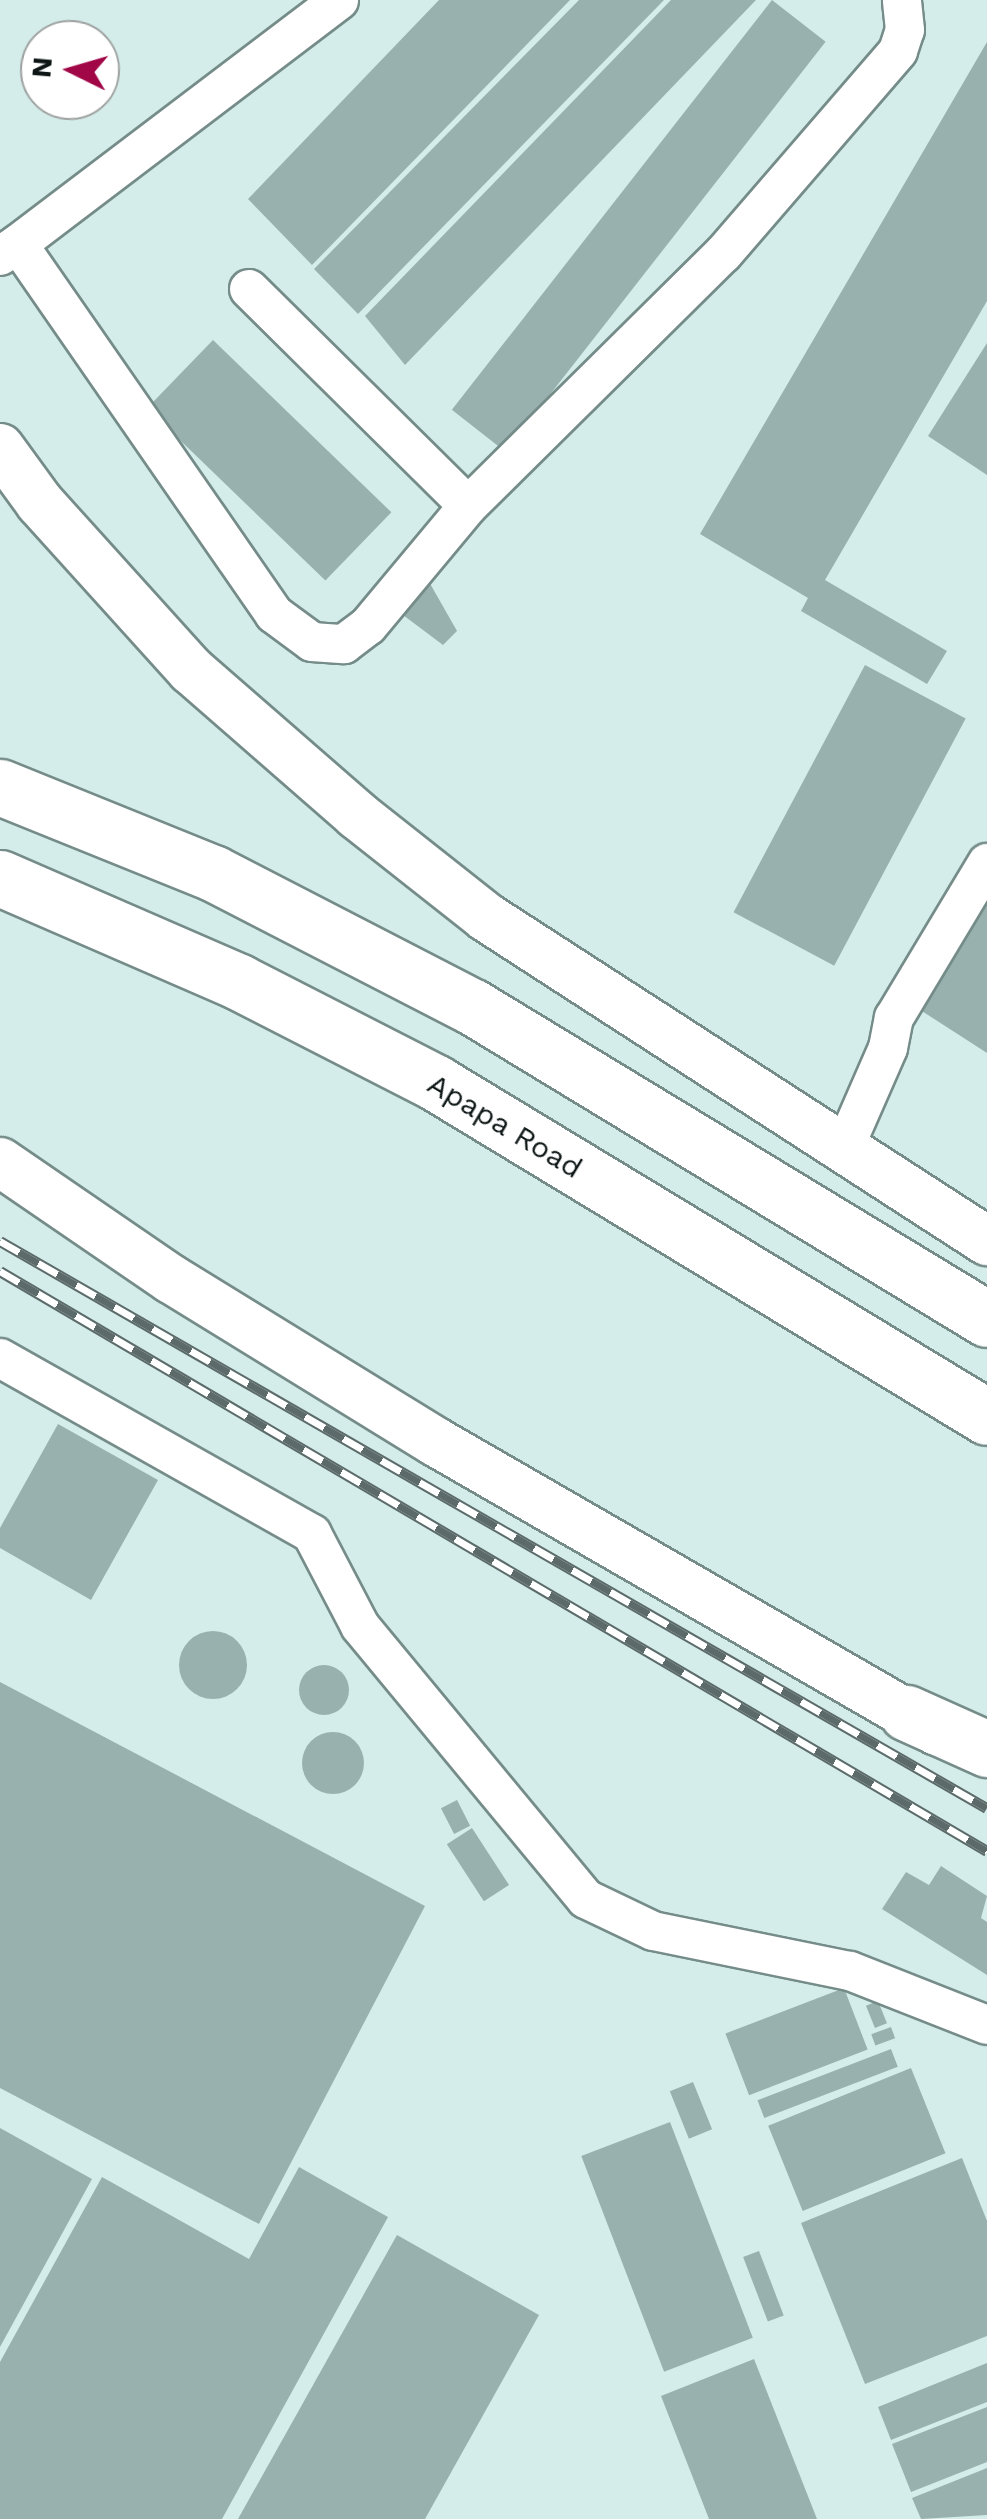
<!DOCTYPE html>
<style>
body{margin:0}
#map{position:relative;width:987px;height:2519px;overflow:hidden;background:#d4edea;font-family:"Work Sans",sans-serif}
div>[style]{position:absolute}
.building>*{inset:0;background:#99b1ae;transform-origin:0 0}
.round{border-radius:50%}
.roads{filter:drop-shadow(2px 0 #758c89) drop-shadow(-2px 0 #758c89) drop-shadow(0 2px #758c89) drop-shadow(0 -2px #758c89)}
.minor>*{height:38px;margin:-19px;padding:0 19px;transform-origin:19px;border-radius:19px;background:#fff}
.major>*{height:48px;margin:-24px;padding:0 24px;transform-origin:24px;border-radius:24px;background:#fff}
.highway>*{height:55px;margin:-27.5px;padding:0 27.5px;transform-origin:27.5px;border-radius:27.5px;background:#fff}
.rail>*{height:11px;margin-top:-5.5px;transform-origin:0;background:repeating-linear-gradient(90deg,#fff 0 22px,#5c6b6a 0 44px);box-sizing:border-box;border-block:2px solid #5c6b6a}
span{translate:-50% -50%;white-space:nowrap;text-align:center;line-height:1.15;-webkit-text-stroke:9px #fff;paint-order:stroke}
.street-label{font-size:30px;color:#0d1615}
.north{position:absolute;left:20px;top:20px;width:100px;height:100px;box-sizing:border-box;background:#fff;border:2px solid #9ea2a1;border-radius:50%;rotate:275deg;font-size:28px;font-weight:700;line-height:40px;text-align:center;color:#0d1615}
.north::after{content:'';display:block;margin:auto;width:35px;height:45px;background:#a10647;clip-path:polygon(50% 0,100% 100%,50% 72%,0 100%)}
</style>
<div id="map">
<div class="building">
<div style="clip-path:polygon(439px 0,570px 0,312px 265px,248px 199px)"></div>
<div style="clip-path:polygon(579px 0,664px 0,358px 314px,314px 269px)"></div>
<div style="clip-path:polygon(671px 0,756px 0,405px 365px,365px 316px)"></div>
<div style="left:772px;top:0;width:68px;height:520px;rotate:38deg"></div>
<div style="clip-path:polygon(987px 42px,987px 301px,825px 580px,947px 651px,927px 684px,801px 611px,808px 598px,700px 534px)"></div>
<div style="left:213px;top:340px;width:248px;height:95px;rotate:44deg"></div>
<div style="clip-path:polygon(987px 343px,987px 475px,928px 436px)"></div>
<div style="clip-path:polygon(428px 580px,457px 631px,443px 645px,403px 615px)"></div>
<div style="left:865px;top:665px;width:114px;height:280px;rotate:28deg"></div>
<div style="clip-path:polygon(987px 882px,987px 1053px,911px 1004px)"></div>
<div style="clip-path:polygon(58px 1424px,158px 1480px,91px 1600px,0 1548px,0 1528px)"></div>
<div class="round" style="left:179px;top:1631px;width:68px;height:68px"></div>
<div class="round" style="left:299px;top:1665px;width:50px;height:50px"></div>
<div style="clip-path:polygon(0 1682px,425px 1906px,259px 2224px,0 2088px)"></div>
<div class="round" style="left:302px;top:1732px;width:62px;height:62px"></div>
<div style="left:457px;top:1800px;width:29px;height:18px;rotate:63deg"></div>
<div style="left:472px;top:1828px;width:68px;height:30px;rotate:57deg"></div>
<div style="clip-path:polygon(941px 1866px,987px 1896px,981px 1918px,987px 1922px,987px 1975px,882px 1909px,906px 1872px,929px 1885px)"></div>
<div style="left:844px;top:1988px;width:66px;height:127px;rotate:69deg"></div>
<div style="left:878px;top:2001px;width:24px;height:13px;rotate:68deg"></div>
<div style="left:891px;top:2027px;width:12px;height:21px;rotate:70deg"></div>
<div style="left:891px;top:2049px;width:19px;height:143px;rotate:69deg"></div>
<div style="left:911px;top:2068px;width:92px;height:154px;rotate:68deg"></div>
<div style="left:693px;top:2082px;width:51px;height:25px;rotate:68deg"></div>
<div style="left:670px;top:2122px;width:231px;height:95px;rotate:69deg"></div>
<div style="clip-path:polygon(0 2128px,92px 2179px,0 2347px)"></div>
<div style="clip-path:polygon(962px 2158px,987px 2221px,987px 2336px,865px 2384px,801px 2223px)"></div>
<div style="clip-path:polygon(299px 2167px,388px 2217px,222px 2519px,0 2519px,0 2362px,102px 2177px,249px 2259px)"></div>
<div style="clip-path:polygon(397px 2235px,539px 2315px,425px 2519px,238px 2519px)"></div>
<div style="left:759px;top:2251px;width:69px;height:17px;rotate:69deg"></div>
<div style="clip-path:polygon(754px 2359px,817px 2519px,709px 2519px,661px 2396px)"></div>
<div style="clip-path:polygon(987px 2363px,987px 2402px,891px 2440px,878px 2407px)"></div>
<div style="clip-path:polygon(987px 2407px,987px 2462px,911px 2492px,892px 2444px)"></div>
<div style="clip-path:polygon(987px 2468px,987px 2515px,921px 2519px,912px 2498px)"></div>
</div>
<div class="roads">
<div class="minor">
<div style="left:18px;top:244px;width:403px;rotate:-37.2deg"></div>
<div style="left:0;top:256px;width:22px;rotate:-34deg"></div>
<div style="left:18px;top:244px;width:450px;rotate:55.3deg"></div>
<div style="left:274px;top:614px;width:47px;rotate:36.4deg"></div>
<div style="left:312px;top:642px;width:32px;rotate:4deg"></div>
<div style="left:344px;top:644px;width:30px;rotate:-37deg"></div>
<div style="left:368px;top:626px;width:156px;rotate:-50.2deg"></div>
<div style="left:468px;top:506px;width:359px;rotate:-44.7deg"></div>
<div style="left:723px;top:254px;width:268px;rotate:-49.2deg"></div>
<div style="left:898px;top:51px;width:22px;rotate:-72deg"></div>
<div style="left:905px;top:30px;width:30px;rotate:-96deg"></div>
<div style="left:249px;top:289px;width:308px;rotate:44.7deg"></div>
<div style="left:843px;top:1151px;width:112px;rotate:-66.4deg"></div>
<div style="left:888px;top:1048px;width:31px;rotate:-79deg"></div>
<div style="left:894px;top:1018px;width:181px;rotate:-59deg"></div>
<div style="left:0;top:1358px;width:358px;rotate:29.4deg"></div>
<div style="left:312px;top:1534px;width:104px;rotate:62.4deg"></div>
<div style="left:360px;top:1626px;width:354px;rotate:50.4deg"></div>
<div style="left:586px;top:1899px;width:74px;rotate:25.5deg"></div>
<div style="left:653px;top:1931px;width:201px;rotate:11.5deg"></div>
<div style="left:850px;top:1971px;width:147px;rotate:21.5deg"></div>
</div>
<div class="major">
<div style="left:0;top:448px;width:68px;rotate:54deg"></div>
<div style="left:40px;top:503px;width:225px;rotate:47.9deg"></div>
<div style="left:191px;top:670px;width:220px;rotate:41.1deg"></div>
<div style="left:357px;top:815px;width:164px;rotate:38.3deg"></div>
<div style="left:486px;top:917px;width:597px;rotate:32.89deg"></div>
<div style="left:0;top:1162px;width:207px;rotate:34.4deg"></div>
<div style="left:171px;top:1279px;width:311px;rotate:31.6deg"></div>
<div style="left:436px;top:1442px;width:578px;rotate:29.98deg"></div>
</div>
<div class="highway">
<div style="left:0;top:787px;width:230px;rotate:22deg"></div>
<div style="left:213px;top:873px;width:292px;rotate:27.3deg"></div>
<div style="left:473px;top:1007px;width:601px;rotate:31.26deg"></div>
<div style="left:0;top:878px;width:261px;rotate:23.5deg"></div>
<div style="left:239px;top:982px;width:221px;rotate:27.1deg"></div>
<div style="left:436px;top:1083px;width:644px;rotate:31.22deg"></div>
<div style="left:907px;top:1713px;width:88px;rotate:24.2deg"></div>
</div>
</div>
<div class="rail">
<div style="left:0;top:1241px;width:1138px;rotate:29.88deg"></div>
<div style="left:0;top:1271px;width:1145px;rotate:30.44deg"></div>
</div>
<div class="street-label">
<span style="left:505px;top:1126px;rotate:31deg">Apapa Road</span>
</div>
<div class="north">N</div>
</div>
